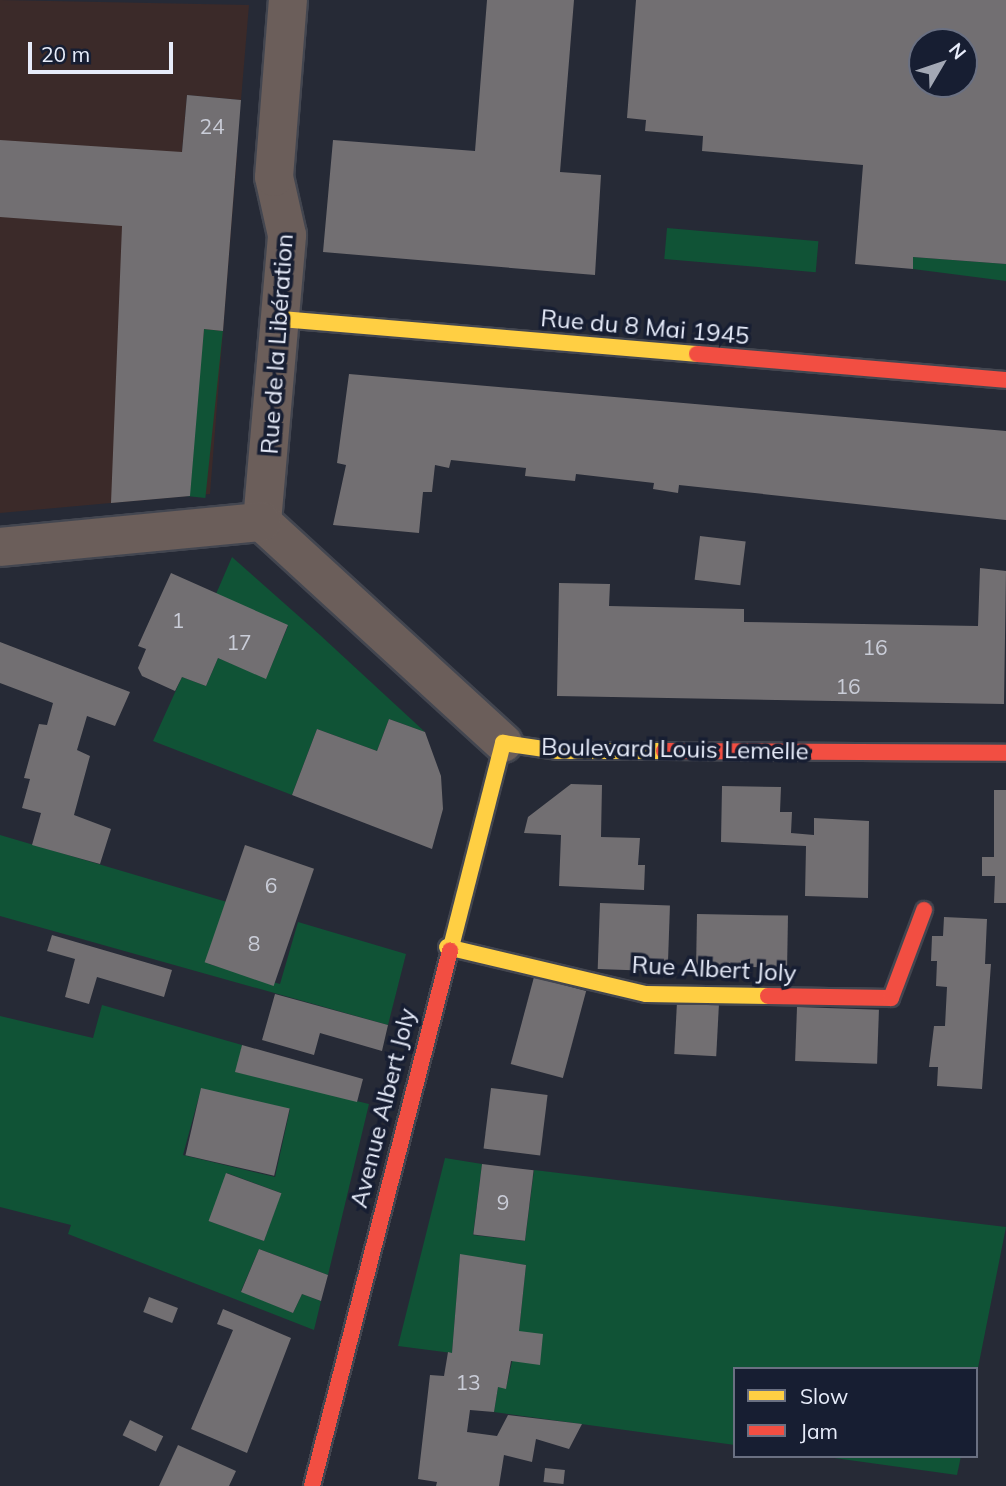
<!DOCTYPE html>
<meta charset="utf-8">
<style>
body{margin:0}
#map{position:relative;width:1006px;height:1486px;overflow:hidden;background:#262a36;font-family:Mulish,sans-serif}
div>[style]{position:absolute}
.education>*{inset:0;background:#3b2a29}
.green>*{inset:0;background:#105336;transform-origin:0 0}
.building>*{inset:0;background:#726f72;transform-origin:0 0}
.roads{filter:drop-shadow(2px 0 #434650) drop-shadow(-2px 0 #434650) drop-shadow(0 2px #434650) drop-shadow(0 -2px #434650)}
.street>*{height:38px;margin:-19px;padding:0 19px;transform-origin:19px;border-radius:19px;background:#6b5e5a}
.slow>*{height:16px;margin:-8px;padding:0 8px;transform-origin:8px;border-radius:8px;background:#ffcf43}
.jam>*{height:16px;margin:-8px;padding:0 8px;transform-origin:8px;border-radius:8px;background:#f24e42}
span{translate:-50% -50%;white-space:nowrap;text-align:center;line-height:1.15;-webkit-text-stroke:7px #171e32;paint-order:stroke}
.number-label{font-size:21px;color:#cacdd8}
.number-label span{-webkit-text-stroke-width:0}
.street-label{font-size:24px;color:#e7ecfa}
.legend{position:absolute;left:733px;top:1367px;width:245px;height:91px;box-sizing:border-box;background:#171e32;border:2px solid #6a7082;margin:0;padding:9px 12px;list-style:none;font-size:21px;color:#e7ecfa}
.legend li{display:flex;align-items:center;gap:14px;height:35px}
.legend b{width:35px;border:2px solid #6a7082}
.north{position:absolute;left:908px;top:28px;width:70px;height:70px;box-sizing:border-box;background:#171e32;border:2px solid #6a7082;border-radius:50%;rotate:51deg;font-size:19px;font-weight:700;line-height:28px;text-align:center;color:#e7ecfa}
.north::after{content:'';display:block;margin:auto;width:24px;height:32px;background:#a3a8b5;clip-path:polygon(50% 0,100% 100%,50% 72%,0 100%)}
.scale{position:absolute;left:28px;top:42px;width:145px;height:32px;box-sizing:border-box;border:4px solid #e7ecfa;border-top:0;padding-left:9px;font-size:21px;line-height:24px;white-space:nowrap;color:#e7ecfa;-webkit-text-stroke:5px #171e32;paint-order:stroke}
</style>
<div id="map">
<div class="education">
<div style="clip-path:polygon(0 0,249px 5px,241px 100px,187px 95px,182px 151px,237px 155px,210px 494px,0 513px)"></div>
</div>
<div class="green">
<div style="left:667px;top:228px;width:152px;height:31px;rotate:5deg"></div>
<div style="clip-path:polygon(913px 257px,1006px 264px,1006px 281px,913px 269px)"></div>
<div style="left:204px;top:329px;width:19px;height:168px;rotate:6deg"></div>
<div style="clip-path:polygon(232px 557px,320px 635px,425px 732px,389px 719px,377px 751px,317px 729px,292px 795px,153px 741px,182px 677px,206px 686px,218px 658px,266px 678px,288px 626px,216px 594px)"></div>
<div style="clip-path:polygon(0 835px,227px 902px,209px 964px,280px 984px,298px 922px,406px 954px,388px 1025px,0 916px)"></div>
<div style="clip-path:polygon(evenodd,102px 1005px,242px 1045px,236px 1072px,369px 1104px,328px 1275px,259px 1249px,241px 1291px,293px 1313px,302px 1294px,321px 1301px,314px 1330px,68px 1234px,71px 1225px,0 1207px,0 1016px,93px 1038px,102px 1005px,201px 1089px,290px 1109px,275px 1177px,183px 1155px,201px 1089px,102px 1005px,227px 1173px,281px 1193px,264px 1241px,209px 1221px,227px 1173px)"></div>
<div style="clip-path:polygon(445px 1158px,482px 1164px,473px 1235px,525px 1241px,534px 1170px,1006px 1227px,976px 1378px,976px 1369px,735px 1369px,735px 1445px,494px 1412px,498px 1387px,506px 1388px,519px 1331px,526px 1265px,460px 1255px,452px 1353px,398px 1346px)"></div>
<div style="clip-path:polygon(820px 1456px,961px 1456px,957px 1475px)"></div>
</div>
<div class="building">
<div style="clip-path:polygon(487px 0,574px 0,560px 172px,601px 175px,595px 275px,323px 252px,333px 140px,475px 151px)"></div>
<div style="clip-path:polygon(evenodd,636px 0,1006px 0,1006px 264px,913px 257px,913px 269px,855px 264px,863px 165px,702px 151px,703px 136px,645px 131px,646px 120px,627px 118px,636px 0,922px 42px,964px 42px,964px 84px,922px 84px,922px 42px)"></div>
<div style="clip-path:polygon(187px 95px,241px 100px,223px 331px,204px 329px,190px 496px,111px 503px,122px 226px,0 217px,0 140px,182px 152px)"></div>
<div style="clip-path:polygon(349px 374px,1006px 431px,1006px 520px,679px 485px,678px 493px,653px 489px,654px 483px,576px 474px,575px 481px,525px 476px,526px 468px,451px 460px,449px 468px,435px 465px,432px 492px,423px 492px,419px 533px,333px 525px,346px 465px,337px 463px)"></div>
<div style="left:700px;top:536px;width:46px;height:44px;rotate:7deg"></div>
<div style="clip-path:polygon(980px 568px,1006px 571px,1004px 704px,557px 696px,559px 583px,610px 584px,609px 606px,744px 609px,744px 622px,978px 626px)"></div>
<div style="clip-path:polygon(171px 573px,288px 625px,266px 679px,218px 658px,206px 686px,182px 677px,175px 691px,142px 676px,138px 668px,146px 649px,138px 646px)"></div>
<div style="clip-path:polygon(0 642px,130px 692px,115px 726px,87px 716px,77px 750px,90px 756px,74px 815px,111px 829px,100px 864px,32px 845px,41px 813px,22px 808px,30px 779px,24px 778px,39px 724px,47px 725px,53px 703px,0 683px)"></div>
<div style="clip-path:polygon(389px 719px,425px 732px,441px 776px,443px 809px,432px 849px,292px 795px,317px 729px,377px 751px)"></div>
<div style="clip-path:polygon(571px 784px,602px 785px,601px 837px,640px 838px,638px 865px,645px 865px,644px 890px,559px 886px,561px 835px,524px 833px,528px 817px)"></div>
<div style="clip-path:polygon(722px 786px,781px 787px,780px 812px,792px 812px,791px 833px,814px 835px,814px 818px,869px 821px,868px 898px,805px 896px,806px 846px,721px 842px)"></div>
<div style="clip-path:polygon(994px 790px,1006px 790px,1006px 903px,994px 903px,995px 876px,982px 876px,982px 857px,994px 857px)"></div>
<div style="left:245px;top:845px;width:73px;height:124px;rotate:19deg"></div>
<div style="left:600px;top:903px;width:70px;height:66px;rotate:2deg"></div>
<div style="left:697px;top:914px;width:91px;height:52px;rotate:1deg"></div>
<div style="clip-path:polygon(944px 917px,987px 919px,985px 964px,991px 964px,982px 1089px,937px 1086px,938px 1067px,929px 1067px,934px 1026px,945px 1026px,947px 987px,936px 986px,937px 961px,931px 961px,932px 936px,943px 936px)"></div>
<div style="clip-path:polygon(52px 935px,172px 970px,164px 997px,97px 977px,89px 1004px,65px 997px,75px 959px,47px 951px)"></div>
<div style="left:534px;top:977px;width:54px;height:90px;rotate:15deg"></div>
<div style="clip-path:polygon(275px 994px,388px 1025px,382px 1051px,320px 1033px,314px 1055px,262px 1040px)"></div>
<div style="left:677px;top:1002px;width:42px;height:52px;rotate:3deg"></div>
<div style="left:797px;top:1007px;width:82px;height:54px;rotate:2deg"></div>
<div style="clip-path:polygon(242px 1045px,363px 1079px,357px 1102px,235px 1072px)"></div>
<div style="left:201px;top:1088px;width:91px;height:69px;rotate:13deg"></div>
<div style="left:491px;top:1088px;width:57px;height:61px;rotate:7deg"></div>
<div style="left:482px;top:1164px;width:52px;height:71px;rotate:7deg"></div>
<div style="left:226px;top:1173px;width:59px;height:51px;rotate:20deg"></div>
<div style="clip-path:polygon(259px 1249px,328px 1275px,321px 1301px,302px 1294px,293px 1313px,241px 1292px)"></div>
<div style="clip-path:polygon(460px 1254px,526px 1265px,519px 1331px,543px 1334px,540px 1365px,511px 1361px,506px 1389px,498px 1387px,494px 1412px,470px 1410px,467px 1432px,497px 1436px,508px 1415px,582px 1424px,569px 1449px,536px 1439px,532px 1462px,504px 1455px,499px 1486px,436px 1486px,437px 1482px,418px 1479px,430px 1375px,444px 1376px,448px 1352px,452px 1353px)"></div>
<div style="left:149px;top:1297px;width:31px;height:16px;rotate:21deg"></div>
<div style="clip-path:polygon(223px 1309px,291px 1338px,247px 1453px,191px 1429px,233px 1330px,217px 1324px)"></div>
<div style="left:130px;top:1420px;width:37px;height:17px;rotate:26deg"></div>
<div style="clip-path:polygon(178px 1445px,236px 1471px,229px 1486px,159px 1486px)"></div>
<div style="left:545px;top:1468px;width:20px;height:14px;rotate:6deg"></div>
</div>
<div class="roads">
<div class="street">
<div style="left:262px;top:522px;width:288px;rotate:-85deg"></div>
<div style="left:287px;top:235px;width:59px;rotate:-102.6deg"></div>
<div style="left:274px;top:177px;width:178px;rotate:-85.5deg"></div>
<div style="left:262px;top:522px;width:327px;rotate:42.5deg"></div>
<div style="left:0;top:547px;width:263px;rotate:-5.5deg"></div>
</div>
<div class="slow">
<div style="left:280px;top:319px;width:418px;rotate:4.8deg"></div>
<div style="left:447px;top:947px;width:204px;rotate:13.3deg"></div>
<div style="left:646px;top:994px;width:122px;rotate:0.9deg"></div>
<div style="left:450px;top:951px;width:215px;rotate:-75.7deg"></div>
<div style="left:503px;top:743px;width:56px;rotate:8.3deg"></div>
<div style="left:558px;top:751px;width:106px"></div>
</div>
<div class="jam">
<div style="left:697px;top:354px;width:310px;rotate:4.8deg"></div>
<div style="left:664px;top:751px;width:342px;rotate:0.3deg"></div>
<div style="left:768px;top:996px;width:123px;rotate:0.9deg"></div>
<div style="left:891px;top:998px;width:94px;rotate:-69.4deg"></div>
<div style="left:312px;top:1486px;width:553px;rotate:-75.54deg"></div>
</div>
</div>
<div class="number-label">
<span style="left:212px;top:126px">24</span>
<span style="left:178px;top:620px">1</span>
<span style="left:239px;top:642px">17</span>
<span style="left:875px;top:647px">16</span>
<span style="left:848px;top:686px">16</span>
<span style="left:271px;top:885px">6</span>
<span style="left:254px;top:943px">8</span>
<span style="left:503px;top:1202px">9</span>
<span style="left:468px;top:1382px">13</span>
</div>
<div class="street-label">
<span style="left:645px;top:327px;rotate:5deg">Rue du 8 Mai 1945</span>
<span style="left:277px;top:344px;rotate:-86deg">Rue de la Libération</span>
<span style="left:675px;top:749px;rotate:1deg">Boulevard Louis Lemelle</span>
<span style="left:714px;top:969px;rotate:3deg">Rue Albert Joly</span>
<span style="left:383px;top:1108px;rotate:-76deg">Avenue Albert Joly</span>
</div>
<ul class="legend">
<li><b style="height:9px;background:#ffcf43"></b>Slow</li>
<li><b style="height:9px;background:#f24e42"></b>Jam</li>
</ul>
<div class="north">N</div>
<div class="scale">20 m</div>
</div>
